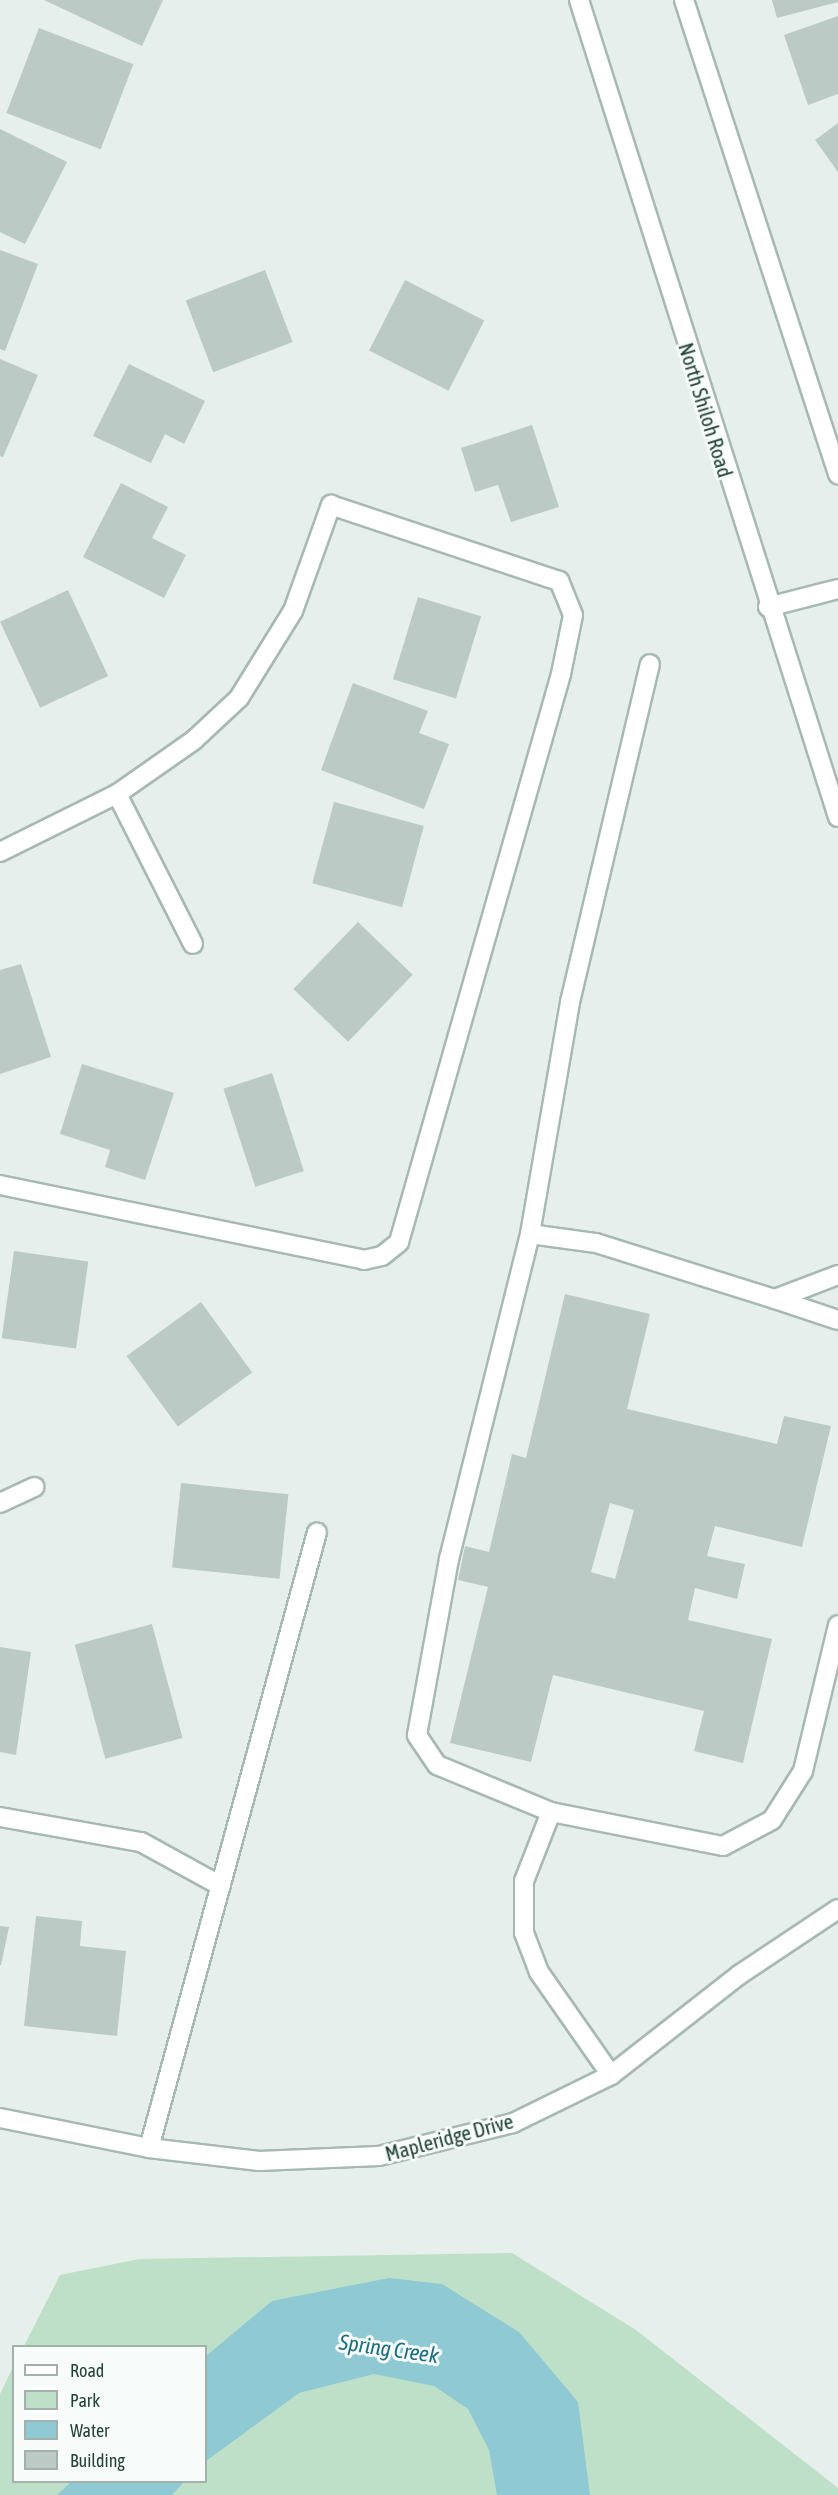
<!DOCTYPE html>
<style>
body{margin:0}
#map{position:relative;width:838px;height:2495px;overflow:hidden;background:#e6efeb;font-family:"Asap Condensed",sans-serif}
div>[style]{position:absolute}
.green>*{inset:0;background:#bfe0c8}
.water>*{inset:0;background:#8ec9d4}
.building>*{inset:0;background:#bbcac4;transform-origin:0 0}
.roads{filter:drop-shadow(2px 0 #a8b8b2) drop-shadow(-2px 0 #a8b8b2) drop-shadow(0 2px #a8b8b2) drop-shadow(0 -2px #a8b8b2)}
.service>*{height:18px;margin:-9px;padding:0 9px;transform-origin:9px;border-radius:9px;background:#fff}
.minor>*{height:18px;margin:-9px;padding:0 9px;transform-origin:9px;border-radius:9px;background:#fff}
.secondary>*{height:18px;margin:-9px;padding:0 9px;transform-origin:9px;border-radius:9px;background:#fff}
span{translate:-50% -50%;white-space:nowrap;text-align:center;line-height:1.15;-webkit-text-stroke:6px #f7fbf9;paint-order:stroke}
.street-label{font-size:21px;color:#24423a}
.water-label{font-size:22px;color:#1c6f80;font-style:italic}
.legend{position:absolute;left:12px;top:2345px;width:195px;height:138px;box-sizing:border-box;background:#f7fbf9;border:2px solid #a3b1ad;margin:0;padding:8px 10px;list-style:none;font-size:18px;color:#24423a}
.legend li{display:flex;align-items:center;gap:12px;height:30px}
.legend b{width:30px;border:2px solid #a3b1ad}
</style>
<div id="map">
<div class="green">
<div style="clip-path:polygon(512px 2253px,636px 2330px,838px 2488px,838px 2495px,0 2495px,0 2394px,13px 2367px,14px 2482px,206px 2482px,206px 2346px,24px 2346px,60px 2275px,139px 2259px)"></div>
</div>
<div class="water">
<div style="clip-path:polygon(389px 2278px,442px 2284px,519px 2332px,578px 2402px,590px 2495px,497px 2495px,489px 2450px,468px 2409px,434px 2386px,374px 2374px,299px 2393px,206px 2461px,206px 2356px,272px 2301px)"></div>
<div style="clip-path:polygon(71px 2482px,184px 2482px,172px 2495px,57px 2495px)"></div>
</div>
<div class="building">
<div style="clip-path:polygon(44px 0,163px 0,142px 46px)"></div>
<div style="clip-path:polygon(772px 0,838px 0,838px 2px,777px 18px)"></div>
<div style="clip-path:polygon(838px 16px,838px 94px,808px 105px,784px 35px)"></div>
<div style="left:39px;top:28px;width:101px;height:91px;rotate:21deg"></div>
<div style="clip-path:polygon(838px 123px,838px 172px,815px 140px)"></div>
<div style="clip-path:polygon(0 129px,67px 162px,25px 244px,0 232px)"></div>
<div style="clip-path:polygon(0 250px,38px 264px,5px 351px,0 349px)"></div>
<div style="left:265px;top:270px;width:77px;height:85px;rotate:69deg"></div>
<div style="left:405px;top:280px;width:89px;height:79px;rotate:27deg"></div>
<div style="clip-path:polygon(0 359px,38px 375px,3px 457px,0 456px)"></div>
<div style="clip-path:polygon(129px 364px,205px 401px,184px 444px,165px 434px,151px 463px,93px 436px)"></div>
<div style="clip-path:polygon(532px 425px,559px 507px,511px 522px,498px 485px,475px 492px,461px 448px)"></div>
<div style="clip-path:polygon(121px 483px,168px 507px,152px 538px,186px 555px,164px 598px,83px 557px)"></div>
<div style="left:68px;top:590px;width:95px;height:75px;rotate:65deg"></div>
<div style="left:418px;top:597px;width:66px;height:86px;rotate:17deg"></div>
<div style="clip-path:polygon(353px 683px,428px 711px,419px 733px,449px 744px,424px 809px,321px 770px)"></div>
<div style="left:334px;top:802px;width:93px;height:84px;rotate:15deg"></div>
<div style="left:358px;top:922px;width:76px;height:93px;rotate:44deg"></div>
<div style="clip-path:polygon(21px 964px,51px 1057px,0 1074px,0 970px)"></div>
<div style="clip-path:polygon(82px 1064px,174px 1093px,145px 1180px,105px 1167px,110px 1150px,60px 1134px)"></div>
<div style="left:272px;top:1073px;width:103px;height:51px;rotate:72deg"></div>
<div style="left:14px;top:1251px;width:75px;height:88px;rotate:8deg"></div>
<div style="clip-path:polygon(evenodd,565px 1294px,650px 1314px,627px 1409px,777px 1444px,784px 1416px,831px 1426px,802px 1547px,715px 1526px,707px 1556px,745px 1564px,737px 1599px,695px 1588px,688px 1620px,772px 1639px,743px 1763px,694px 1751px,704px 1711px,553px 1675px,531px 1762px,450px 1743px,488px 1587px,458px 1580px,465px 1546px,489px 1552px,512px 1454px,526px 1458px,565px 1294px,610px 1503px,634px 1510px,615px 1579px,591px 1572px,610px 1503px)"></div>
<div style="left:201px;top:1302px;width:87px;height:92px;rotate:54deg"></div>
<div style="left:181px;top:1483px;width:108px;height:85px;rotate:6deg"></div>
<div style="left:152px;top:1624px;width:118px;height:80px;rotate:75deg"></div>
<div style="clip-path:polygon(0 1647px,31px 1652px,16px 1755px,0 1752px)"></div>
<div style="clip-path:polygon(36px 1916px,82px 1921px,80px 1946px,126px 1951px,117px 2036px,24px 2026px)"></div>
<div style="clip-path:polygon(0 1926px,9px 1927px,1px 1965px,0 1965px)"></div>
</div>
<div class="roads">
<div class="service">
<div style="left:0;top:1185px;width:372px;rotate:11.6deg"></div>
<div style="left:364px;top:1260px;width:18px;rotate:-13deg"></div>
<div style="left:382px;top:1256px;width:22px;rotate:-39deg"></div>
<div style="left:399px;top:1242px;width:591px;rotate:-74.08deg"></div>
<div style="left:561px;top:674px;width:60px;rotate:-78.5deg"></div>
<div style="left:573px;top:615px;width:37px;rotate:-112deg"></div>
<div style="left:559px;top:581px;width:240px;rotate:-161.6deg"></div>
<div style="left:530px;top:1234px;width:235px;rotate:-80.2deg"></div>
<div style="left:570px;top:1002px;width:347px;rotate:-76.7deg"></div>
<div style="left:775px;top:1299px;width:66px;rotate:18.4deg"></div>
<div style="left:551px;top:1812px;width:175px;rotate:11.2deg"></div>
<div style="left:723px;top:1846px;width:55px;rotate:-28deg"></div>
<div style="left:772px;top:1820px;width:58px;rotate:-57.7deg"></div>
<div style="left:803px;top:1771px;width:150px;rotate:-76.5deg"></div>
<div style="left:0;top:1817px;width:143px;rotate:10.1deg"></div>
<div style="left:141px;top:1842px;width:91px;rotate:28.8deg"></div>
<div style="left:611px;top:2075px;width:126px;rotate:-125deg"></div>
<div style="left:539px;top:1972px;width:42px;rotate:-111deg"></div>
<div style="left:524px;top:1933px;width:52px;rotate:-90deg"></div>
<div style="left:524px;top:1881px;width:74px;rotate:-68.6deg"></div>
<div style="left:551px;top:1812px;width:123px;rotate:-157.6deg"></div>
<div style="left:437px;top:1765px;width:36px;rotate:-124deg"></div>
<div style="left:417px;top:1735px;width:179px;rotate:-79.7deg"></div>
<div style="left:449px;top:1559px;width:335px;rotate:-76deg"></div>
<div style="left:530px;top:1234px;width:67px;rotate:7.8deg"></div>
<div style="left:596px;top:1243px;width:188px;rotate:17.4deg"></div>
<div style="left:775px;top:1299px;width:67px;rotate:-20.9deg"></div>
<div style="left:149px;top:2148px;width:638px;rotate:-74.74deg"></div>
</div>
<div class="minor">
<div style="left:768px;top:607px;width:72px;rotate:-14.4deg"></div>
<div style="left:117px;top:794px;width:168px;rotate:63.1deg"></div>
<div style="left:0;top:852px;width:131px;rotate:-26.4deg"></div>
<div style="left:117px;top:794px;width:94px;rotate:-35deg"></div>
<div style="left:194px;top:740px;width:62px;rotate:-43deg"></div>
<div style="left:239px;top:698px;width:102px;rotate:-58.2deg"></div>
<div style="left:293px;top:611px;width:113px;rotate:-70.3deg"></div>
<div style="left:0;top:1503px;width:38px;rotate:-25deg"></div>
<div style="left:0;top:2118px;width:152px;rotate:11.4deg"></div>
<div style="left:149px;top:2148px;width:111px;rotate:6.7deg"></div>
<div style="left:259px;top:2161px;width:120px;rotate:-2.4deg"></div>
<div style="left:379px;top:2156px;width:138px;rotate:-13.8deg"></div>
<div style="left:513px;top:2123px;width:109px;rotate:-26.1deg"></div>
<div style="left:611px;top:2075px;width:162px;rotate:-38deg"></div>
<div style="left:739px;top:1975px;width:119px;rotate:-33.7deg"></div>
</div>
<div class="secondary">
<div style="left:579px;top:0;width:857px;rotate:72.41deg"></div>
<div style="left:684px;top:0;width:499px;rotate:72deg"></div>
</div>
</div>
<div class="street-label">
<span style="left:706px;top:410px;rotate:73deg">North Shiloh Road</span>
<span style="left:449px;top:2137px;rotate:-15deg">Mapleridge Drive</span>
</div>
<div class="water-label">
<span style="left:389px;top:2349px;rotate:8deg">Spring Creek</span>
</div>
<ul class="legend">
<li><b style="height:8px;background:#fff"></b>Road</li>
<li><b style="height:16px;background:#bfe0c8"></b>Park</li>
<li><b style="height:16px;background:#8ec9d4"></b>Water</li>
<li><b style="height:16px;background:#bbcac4"></b>Building</li>
</ul>
</div>
